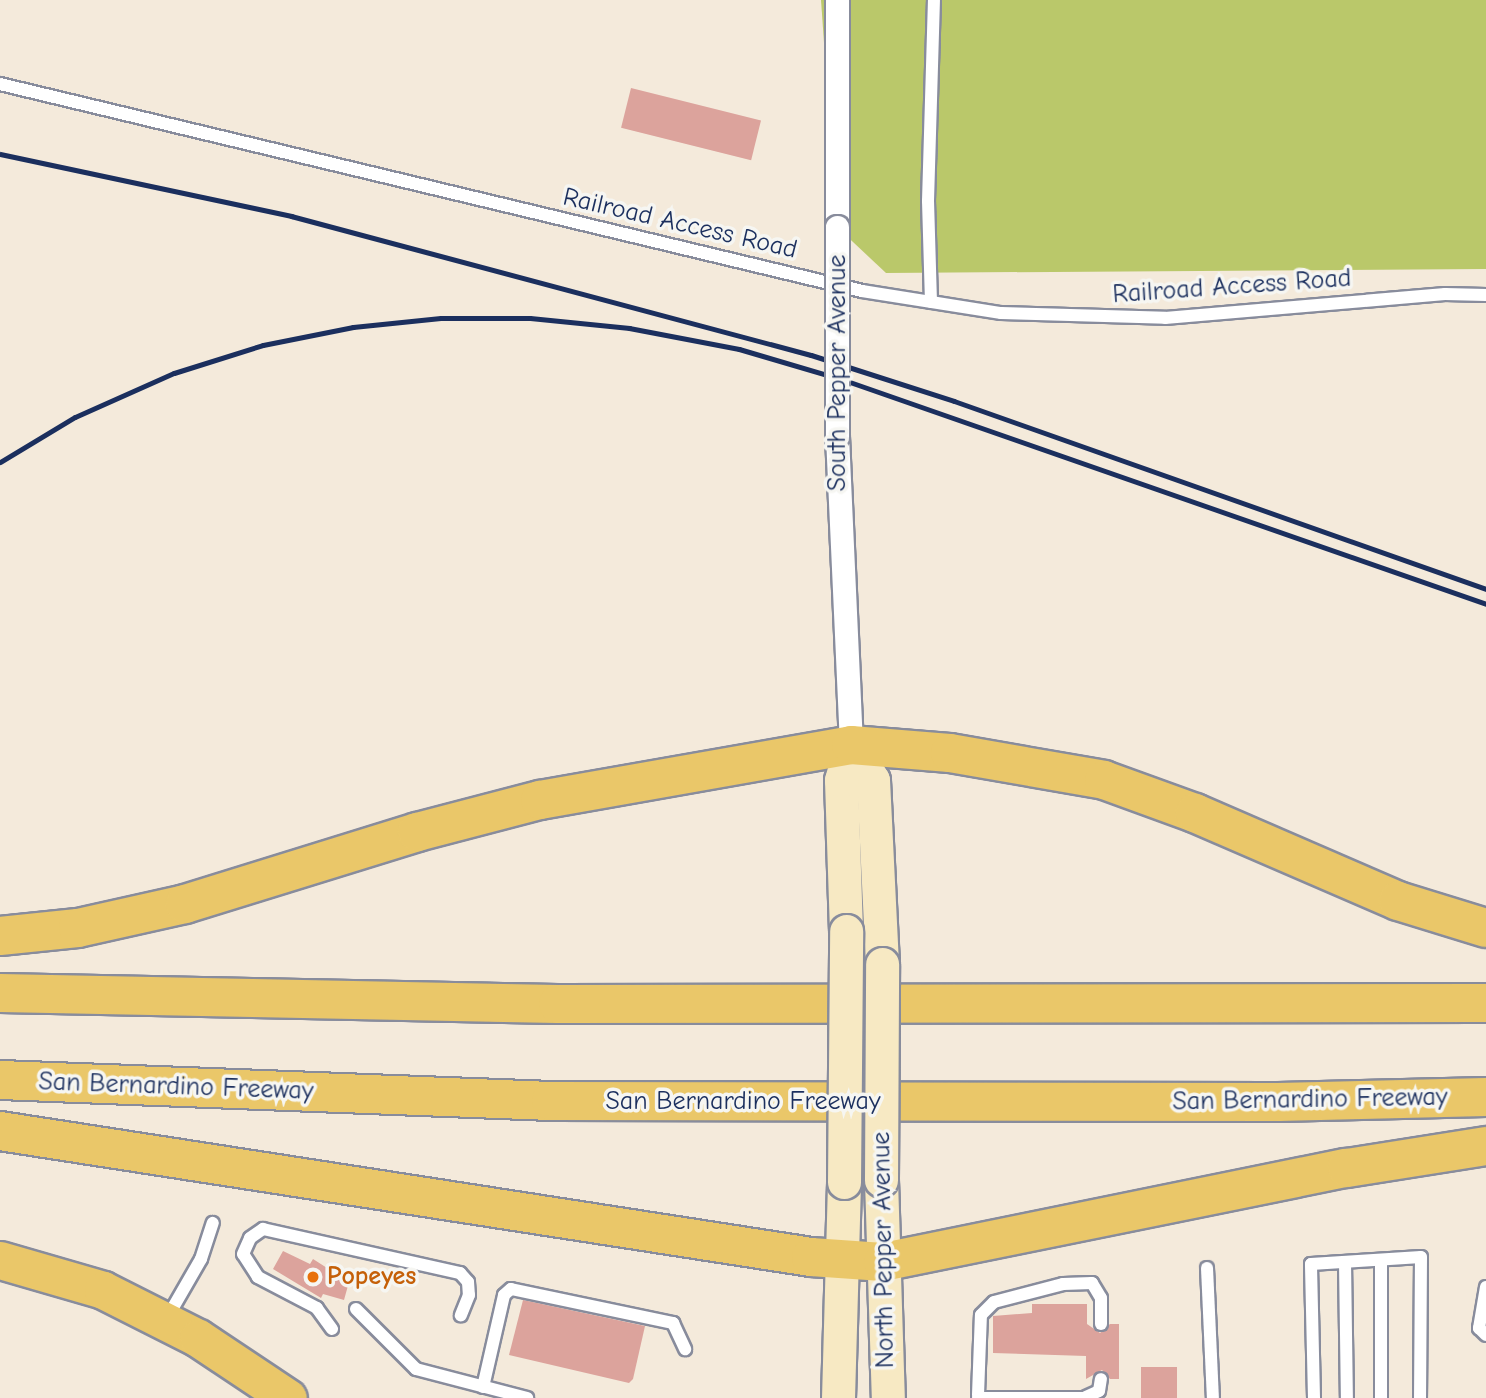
<!DOCTYPE html>
<style>
body{margin:0}
#map{position:relative;width:1486px;height:1398px;overflow:hidden;background:#f4eadb;font-family:"Comic Neue",sans-serif}
div>[style]{position:absolute}
.green>*{inset:0;background:#bac86a}
.building>*{inset:0;background:#dca39c;transform-origin:0 0}
.roads{filter:drop-shadow(2px 0 #888c9c) drop-shadow(-2px 0 #888c9c) drop-shadow(0 2px #888c9c) drop-shadow(0 -2px #888c9c)}
.lane>*{height:12px;margin:-6px;padding:0 6px;transform-origin:6px;border-radius:6px;background:#fff}
.street>*{height:23px;margin:-11.5px;padding:0 11.5px;transform-origin:11.5px;border-radius:11.5px;background:#fff}
.secondary>*{height:33px;margin:-16.5px;padding:0 16.5px;transform-origin:16.5px;border-radius:16.5px;background:#f7e9c3}
.primary>*{height:37px;margin:-18.5px;padding:0 18.5px;transform-origin:18.5px;border-radius:18.5px;background:#eac769}
.highway>*{height:38px;margin:-19px;padding:0 19px;transform-origin:19px;border-radius:19px;background:#eac769}
.rail>*{height:5px;margin:-2.5px;padding:0 2.5px;transform-origin:2.5px;border-radius:2.5px;background:#1b2f5e}
.bridges{filter:drop-shadow(2px 0 #888c9c) drop-shadow(-2px 0 #888c9c) drop-shadow(0 2px #888c9c) drop-shadow(0 -2px #888c9c)}
.street-bridge>*{height:23px;margin:-11.5px;padding:0 11.5px;transform-origin:11.5px;border-radius:11.5px;background:#fff}
.secondary-bridge>*{height:33px;margin:-16.5px;padding:0 16.5px;transform-origin:16.5px;border-radius:16.5px;background:#f7e9c3}
.dots>*{width:19px;height:19px;translate:-50% -50%;box-sizing:border-box;border:4px solid #f6f6f2;border-radius:50%}
span{translate:-50% -50%;white-space:nowrap;text-align:center;line-height:1.15;-webkit-text-stroke:7px #f6f6f2;paint-order:stroke}
.street-label{font-size:26px;color:#1b2f5e}
.food-label{font-size:26px;color:#c56008;font-weight:700}
.left{translate:0 -50%;text-align:left}
</style>
<div id="map">
<div class="green">
<div style="clip-path:polygon(821px 0,1486px 0,1486px 269px,886px 273px,837px 227px)"></div>
</div>
<div class="building">
<div style="left:631px;top:88px;width:134px;height:41px;rotate:14deg"></div>
<div style="clip-path:polygon(283px 1251px,310px 1264px,313px 1259px,349px 1282px,344px 1300px,323px 1294px,321px 1298px,273px 1269px)"></div>
<div style="clip-path:polygon(523px 1300px,645px 1326px,633px 1379px,629px 1383px,509px 1355px)"></div>
<div style="clip-path:polygon(1032px 1304px,1087px 1304px,1087px 1324px,1100px 1333px,1110px 1324px,1119px 1324px,1119px 1379px,1110px 1379px,1102px 1370px,1086px 1379px,1086px 1356px,993px 1353px,993px 1316px,1032px 1313px)"></div>
<div style="left:1141px;top:1367px;width:36px;height:31px"></div>
</div>
<div class="roads">
<div class="lane">
<div style="left:0;top:84px;width:887px;rotate:13.5deg"></div>
<div style="left:862px;top:291px;width:141px;rotate:9deg"></div>
<div style="left:1001px;top:313px;width:164px;rotate:1.7deg"></div>
<div style="left:1165px;top:318px;width:281px;rotate:-4.9deg"></div>
<div style="left:1445px;top:294px;width:41px;rotate:1.4deg"></div>
<div style="left:931px;top:302px;width:101px;rotate:-91.7deg"></div>
<div style="left:928px;top:201px;width:201px;rotate:-88.3deg"></div>
<div style="left:1345px;top:1262px;width:136px;rotate:89.2deg"></div>
<div style="left:1207px;top:1268px;width:130px;rotate:87.4deg"></div>
<div style="left:1486px;top:1287px;width:42px;rotate:99.7deg"></div>
<div style="left:1479px;top:1328px;width:10px;rotate:45deg"></div>
<div style="left:356px;top:1309px;width:85px;rotate:45deg"></div>
<div style="left:416px;top:1369px;width:115px;rotate:14.6deg"></div>
<div style="left:167px;top:1318px;width:68px;rotate:-60deg"></div>
<div style="left:201px;top:1259px;width:38px;rotate:-72deg"></div>
<div style="left:332px;top:1329px;width:26px;rotate:-126deg"></div>
<div style="left:317px;top:1308px;width:67px;rotate:-152.3deg"></div>
<div style="left:258px;top:1277px;width:27px;rotate:-123deg"></div>
<div style="left:243px;top:1254px;width:17px;rotate:-66deg"></div>
<div style="left:250px;top:1238px;width:16px;rotate:-35deg"></div>
<div style="left:263px;top:1229px;width:202px;rotate:12.6deg"></div>
<div style="left:460px;top:1273px;width:12px;rotate:48deg"></div>
<div style="left:468px;top:1282px;width:13px;rotate:86deg"></div>
<div style="left:469px;top:1295px;width:22px;rotate:112deg"></div>
<div style="left:483px;top:1387px;width:94px;rotate:-77.1deg"></div>
<div style="left:504px;top:1295px;width:9px;rotate:-41deg"></div>
<div style="left:511px;top:1289px;width:166px;rotate:11.9deg"></div>
<div style="left:673px;top:1323px;width:29px;rotate:65deg"></div>
<div style="left:978px;top:1395px;width:80px;rotate:-87.9deg"></div>
<div style="left:981px;top:1315px;width:18px;rotate:-45deg"></div>
<div style="left:994px;top:1302px;width:71px;rotate:-14.6deg"></div>
<div style="left:1063px;top:1284px;width:29px;rotate:-2deg"></div>
<div style="left:1092px;top:1283px;width:17px;rotate:59deg"></div>
<div style="left:1101px;top:1298px;width:26px;rotate:90deg"></div>
<div style="left:1086px;top:1397px;width:14px;rotate:-25deg"></div>
<div style="left:1099px;top:1391px;width:12px;rotate:-81deg"></div>
<div style="left:978px;top:1398px;width:108px"></div>
<div style="left:1314px;top:1398px;width:134px;rotate:-91.3deg"></div>
<div style="left:1311px;top:1264px;width:110px;rotate:-3.6deg"></div>
<div style="left:1421px;top:1257px;width:141px;rotate:90.4deg"></div>
<div style="left:1381px;top:1398px;width:138px;rotate:-90deg"></div>
</div>
<div class="street">
<div style="left:837px;top:0;width:227px;rotate:90deg"></div>
<div style="left:837px;top:436px;width:309px;rotate:87.4deg"></div>
</div>
<div class="secondary">
<div style="left:851px;top:745px;width:41px;rotate:57.8deg"></div>
<div style="left:873px;top:780px;width:184px;rotate:87.2deg"></div>
<div style="left:846px;top:931px;width:151px;rotate:-91.9deg"></div>
<div style="left:841px;top:780px;width:36px;rotate:-74deg"></div>
<div style="left:881px;top:1180px;width:218px;rotate:88.2deg"></div>
<div style="left:838px;top:1398px;width:216px;rotate:-88.4deg"></div>
</div>
<div class="primary">
<div style="left:0;top:1260px;width:107px;rotate:16.2deg"></div>
<div style="left:103px;top:1290px;width:106px;rotate:26.8deg"></div>
<div style="left:198px;top:1338px;width:108px;rotate:33.7deg"></div>
</div>
<div class="highway">
<div style="left:0;top:936px;width:78px;rotate:-5.9deg"></div>
<div style="left:78px;top:928px;width:110px;rotate:-12.6deg"></div>
<div style="left:185px;top:904px;width:243px;rotate:-17.2deg"></div>
<div style="left:417px;top:832px;width:127px;rotate:-14.6deg"></div>
<div style="left:540px;top:800px;width:316px;rotate:-10deg"></div>
<div style="left:851px;top:745px;width:99px;rotate:4.6deg"></div>
<div style="left:950px;top:753px;width:156px;rotate:9.9deg"></div>
<div style="left:1104px;top:780px;width:97px;rotate:19.9deg"></div>
<div style="left:1195px;top:813px;width:221px;rotate:23.4deg"></div>
<div style="left:1398px;top:901px;width:92px;rotate:17.1deg"></div>
<div style="left:0;top:993px;width:558px;rotate:1.13deg"></div>
<div style="left:558px;top:1004px;width:928px;rotate:-0.06deg"></div>
<div style="left:0;top:1080px;width:551px;rotate:2.18deg"></div>
<div style="left:551px;top:1101px;width:727px;rotate:0.08deg"></div>
<div style="left:1278px;top:1102px;width:208px;rotate:-1.4deg"></div>
<div style="left:0;top:1131px;width:821px;rotate:8.83deg"></div>
<div style="left:811px;top:1257px;width:72px;rotate:4deg"></div>
<div style="left:883px;top:1262px;width:473px;rotate:-11.5deg"></div>
<div style="left:1347px;top:1168px;width:141px;rotate:-9deg"></div>
</div>
</div>
<div class="rail">
<div style="left:0;top:154px;width:298px;rotate:12deg"></div>
<div style="left:291px;top:216px;width:538px;rotate:14.97deg"></div>
<div style="left:811px;top:355px;width:150px;rotate:17.8deg"></div>
<div style="left:954px;top:401px;width:564px;rotate:19.46deg"></div>
<div style="left:0;top:462px;width:87px;rotate:-31deg"></div>
<div style="left:75px;top:417px;width:108px;rotate:-24deg"></div>
<div style="left:174px;top:373px;width:93px;rotate:-17.5deg"></div>
<div style="left:263px;top:345px;width:92px;rotate:-11.3deg"></div>
<div style="left:353px;top:327px;width:88px;rotate:-5.8deg"></div>
<div style="left:441px;top:318px;width:89px"></div>
<div style="left:530px;top:318px;width:100px;rotate:5.8deg"></div>
<div style="left:629px;top:328px;width:112px;rotate:10.8deg"></div>
<div style="left:739px;top:349px;width:109px;rotate:16.4deg"></div>
<div style="left:844px;top:380px;width:680px;rotate:19.23deg"></div>
</div>
<div class="bridges">
<div class="street-bridge">
<div style="left:837px;top:227px;width:209px;rotate:90deg"></div>
</div>
<div class="secondary-bridge">
<div style="left:881px;top:1180px;width:216px;rotate:-89.7deg"></div>
<div style="left:844px;top:1182px;width:251px;rotate:-89.5deg"></div>
</div>
</div>
<div class="dots">
<div style="left:313px;top:1277px;background:#e8710a"></div>
</div>
<div class="street-label">
<span style="left:680px;top:224px;rotate:13deg">Railroad Access Road</span>
<span style="left:1232px;top:287px;rotate:-4deg">Railroad Access Road</span>
<span style="left:838px;top:373px;rotate:-90deg">South Pepper Avenue</span>
<span style="left:176px;top:1087px;rotate:2deg">San Bernardino Freeway</span>
<span style="left:1310px;top:1100px;rotate:-1deg">San Bernardino Freeway</span>
<span style="left:743px;top:1102px">San Bernardino Freeway</span>
<span style="left:884px;top:1250px;rotate:-91deg">North Pepper Avenue</span>
</div>
<div class="food-label">
<span class="left" style="left:327px;top:1277px">Popeyes</span>
</div>
</div>
